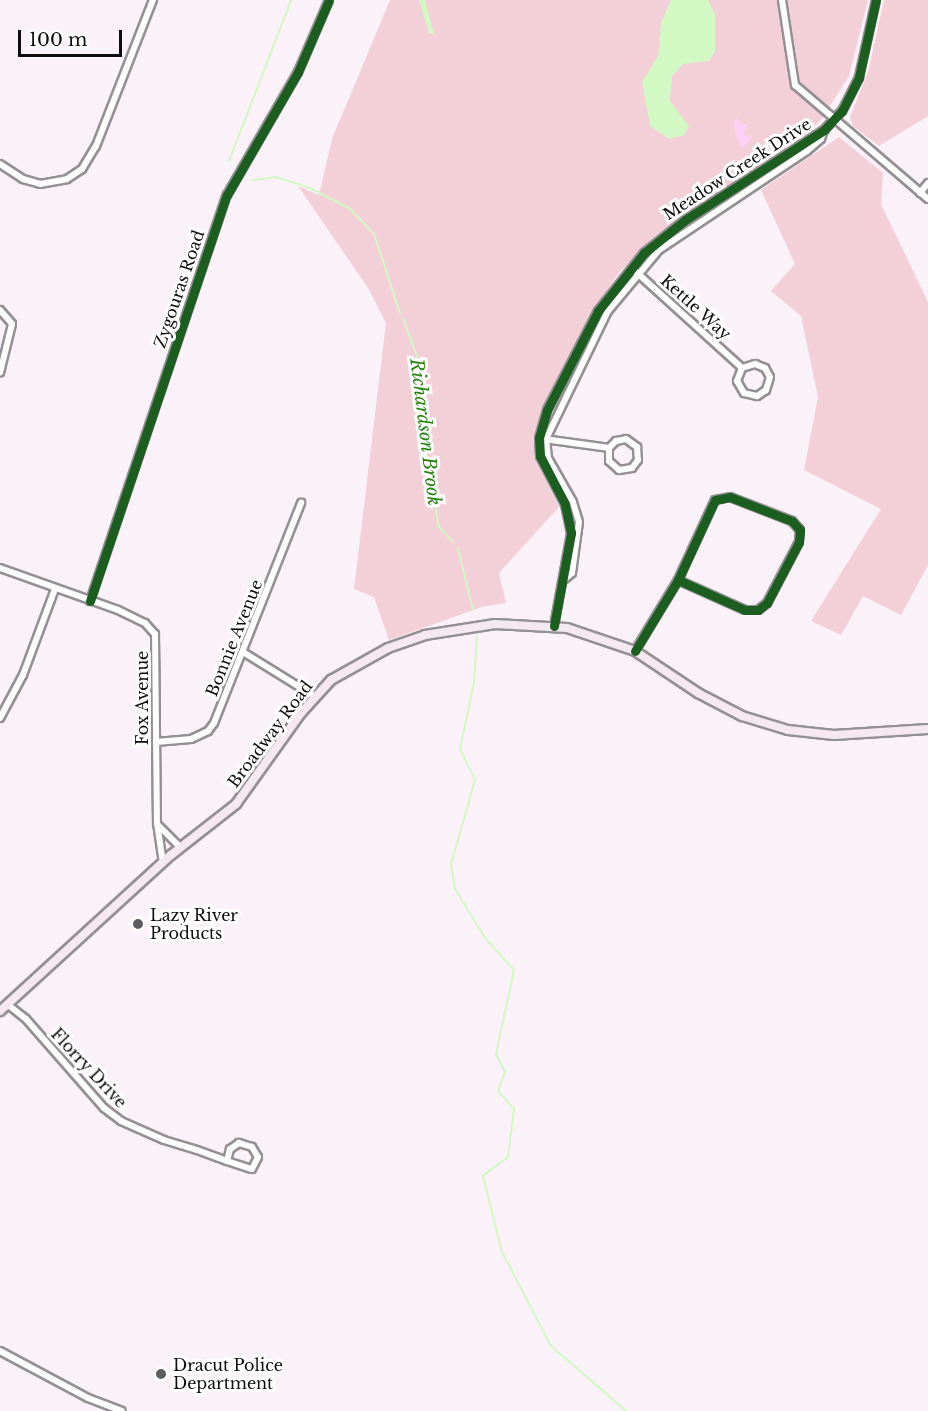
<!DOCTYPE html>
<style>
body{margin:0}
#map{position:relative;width:928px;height:1411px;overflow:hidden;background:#fbf1f9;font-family:"Libre Baskerville",serif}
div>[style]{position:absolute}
.green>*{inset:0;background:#f3cfd7}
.sand>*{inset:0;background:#fdd0f6}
.water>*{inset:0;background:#d2f9c3}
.stream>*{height:2px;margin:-1px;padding:0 1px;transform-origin:1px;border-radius:1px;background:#d2f9c3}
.roads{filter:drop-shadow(2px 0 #949093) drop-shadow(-2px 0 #949093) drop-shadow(0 2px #949093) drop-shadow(0 -2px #949093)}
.street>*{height:6px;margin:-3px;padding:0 3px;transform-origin:3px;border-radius:3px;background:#fefdfe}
.secondary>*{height:8px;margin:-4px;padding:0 4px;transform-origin:4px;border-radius:4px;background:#f5e8f1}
.cycleway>*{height:9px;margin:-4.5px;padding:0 4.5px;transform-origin:4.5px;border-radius:4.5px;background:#1b5e20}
.dots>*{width:16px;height:16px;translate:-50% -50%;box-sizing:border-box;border:3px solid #fff;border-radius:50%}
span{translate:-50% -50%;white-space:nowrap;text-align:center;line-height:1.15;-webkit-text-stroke:6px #fff;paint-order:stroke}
.street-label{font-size:16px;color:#0d0d0d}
.poi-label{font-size:16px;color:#0d0d0d}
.left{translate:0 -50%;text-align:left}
.water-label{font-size:18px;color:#24840c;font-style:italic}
.scale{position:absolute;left:18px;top:30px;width:104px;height:27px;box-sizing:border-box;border:3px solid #0d0d0d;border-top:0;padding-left:8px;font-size:18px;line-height:21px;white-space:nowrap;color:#0d0d0d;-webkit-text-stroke:4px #fff;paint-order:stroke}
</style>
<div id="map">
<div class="green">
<div style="clip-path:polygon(390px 0,868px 0,849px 76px,821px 120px,792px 146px,655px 236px,618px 274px,593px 310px,536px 428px,536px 459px,559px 507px,499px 573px,506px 603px,482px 607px,389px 640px,374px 597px,354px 589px,386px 323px,368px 288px,298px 186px,319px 195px,332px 139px)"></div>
<div style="clip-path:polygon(884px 0,928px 0,928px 116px,879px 146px,853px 126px,850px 117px,868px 72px)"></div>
<div style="clip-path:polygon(839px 137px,883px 173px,881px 204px,928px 302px,928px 565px,901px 615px,863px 596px,841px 635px,811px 621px,881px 509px,804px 470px,818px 397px,801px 316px,771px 291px,795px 264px,761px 190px)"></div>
</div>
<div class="sand">
<div style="clip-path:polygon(737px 118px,741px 124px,748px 124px,743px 135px,753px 137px,742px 148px,736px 137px,734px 121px)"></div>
</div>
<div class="water">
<div style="clip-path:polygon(419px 0,425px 0,434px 34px,429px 33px)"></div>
<div style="clip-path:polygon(708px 0,715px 15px,715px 51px,709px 61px,683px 64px,672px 76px,670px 101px,689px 126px,684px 135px,669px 139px,650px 126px,642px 82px,658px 56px,661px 23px,671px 0)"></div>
</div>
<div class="stream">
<div style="left:229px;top:161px;width:173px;rotate:-68.9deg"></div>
<div style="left:253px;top:180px;width:23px;rotate:-7deg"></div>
<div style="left:276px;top:177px;width:36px;rotate:18deg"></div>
<div style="left:310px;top:188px;width:44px;rotate:27.1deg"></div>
<div style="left:349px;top:208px;width:36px;rotate:46deg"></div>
<div style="left:374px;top:234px;width:83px;rotate:71.8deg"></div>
<div style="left:403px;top:318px;width:47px;rotate:70deg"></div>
<div style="left:419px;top:362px;width:93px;rotate:85.7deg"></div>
<div style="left:426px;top:455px;width:73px;rotate:79.8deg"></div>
<div style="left:439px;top:527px;width:21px;rotate:47deg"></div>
<div style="left:458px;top:548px;width:64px;rotate:76.4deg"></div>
<div style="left:477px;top:635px;width:48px;rotate:93.6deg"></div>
<div style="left:474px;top:683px;width:67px;rotate:102deg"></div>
<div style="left:460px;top:749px;width:34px;rotate:64deg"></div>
<div style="left:475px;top:780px;width:87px;rotate:105.9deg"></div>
<div style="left:451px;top:864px;width:25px;rotate:81deg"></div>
<div style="left:455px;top:889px;width:57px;rotate:58.5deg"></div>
<div style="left:485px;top:938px;width:43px;rotate:47.8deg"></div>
<div style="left:514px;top:970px;width:86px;rotate:102.1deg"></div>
<div style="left:496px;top:1054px;width:20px;rotate:63deg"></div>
<div style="left:505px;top:1072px;width:20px;rotate:110deg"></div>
<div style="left:498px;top:1091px;width:24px;rotate:48deg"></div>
<div style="left:514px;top:1109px;width:48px;rotate:97.1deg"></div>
<div style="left:508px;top:1157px;width:31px;rotate:143deg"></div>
<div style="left:483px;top:1176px;width:78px;rotate:76deg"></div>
<div style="left:502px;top:1252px;width:106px;rotate:62.5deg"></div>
<div style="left:551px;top:1346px;width:99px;rotate:40.9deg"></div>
</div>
<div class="roads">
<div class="street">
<div style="left:782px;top:0;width:86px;rotate:81.3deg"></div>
<div style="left:795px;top:85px;width:175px;rotate:40.6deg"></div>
<div style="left:0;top:164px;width:27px;rotate:33deg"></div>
<div style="left:23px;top:179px;width:18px;rotate:16deg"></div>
<div style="left:40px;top:184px;width:27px;rotate:-10deg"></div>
<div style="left:67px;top:179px;width:18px;rotate:-34deg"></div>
<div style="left:82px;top:169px;width:27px;rotate:-59deg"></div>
<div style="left:96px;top:146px;width:157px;rotate:-68.7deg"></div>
<div style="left:920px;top:193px;width:13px;rotate:-51deg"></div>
<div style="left:634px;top:270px;width:146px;rotate:42.2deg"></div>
<div style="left:742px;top:368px;width:14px;rotate:-17deg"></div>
<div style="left:755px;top:364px;width:11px;rotate:22deg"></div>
<div style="left:765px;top:368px;width:10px;rotate:61deg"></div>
<div style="left:770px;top:377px;width:14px;rotate:107deg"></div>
<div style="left:766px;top:390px;width:11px;rotate:146deg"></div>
<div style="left:757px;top:396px;width:13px;rotate:-167deg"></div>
<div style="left:744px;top:393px;width:14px;rotate:-120deg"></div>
<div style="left:737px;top:381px;width:14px;rotate:-69deg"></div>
<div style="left:0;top:310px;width:18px;rotate:49deg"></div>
<div style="left:12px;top:324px;width:50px;rotate:103.8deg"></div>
<div style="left:544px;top:439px;width:66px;rotate:7.9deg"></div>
<div style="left:609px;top:448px;width:10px;rotate:-45deg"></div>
<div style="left:616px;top:441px;width:10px;rotate:-11deg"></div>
<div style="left:626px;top:439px;width:14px;rotate:36deg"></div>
<div style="left:637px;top:447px;width:13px;rotate:86deg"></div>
<div style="left:638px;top:460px;width:10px;rotate:127deg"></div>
<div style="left:632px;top:468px;width:13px;rotate:171deg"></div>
<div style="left:619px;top:470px;width:13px;rotate:-138deg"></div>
<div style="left:609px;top:461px;width:13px;rotate:-90deg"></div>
<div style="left:0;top:568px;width:125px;rotate:19.6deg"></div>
<div style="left:118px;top:610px;width:30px;rotate:26deg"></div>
<div style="left:145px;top:623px;width:15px;rotate:48deg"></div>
<div style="left:155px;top:634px;width:189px;rotate:89.4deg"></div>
<div style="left:157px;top:823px;width:40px;rotate:81.5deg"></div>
<div style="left:565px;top:579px;width:9px;rotate:-41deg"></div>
<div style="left:572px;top:573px;width:51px;rotate:-82.2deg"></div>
<div style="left:579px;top:522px;width:21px;rotate:-107deg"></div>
<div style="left:573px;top:502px;width:51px;rotate:-119.6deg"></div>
<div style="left:548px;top:458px;width:19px;rotate:-96deg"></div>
<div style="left:546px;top:439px;width:142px;rotate:-64.2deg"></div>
<div style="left:608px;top:311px;width:80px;rotate:-50.1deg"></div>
<div style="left:659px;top:250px;width:178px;rotate:-33.8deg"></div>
<div style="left:807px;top:151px;width:18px;rotate:-41deg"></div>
<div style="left:821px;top:139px;width:9px;rotate:-72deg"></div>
<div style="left:90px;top:601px;width:428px;rotate:-71.4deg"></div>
<div style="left:227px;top:195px;width:142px;rotate:-60deg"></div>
<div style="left:298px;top:72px;width:78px;rotate:-66.7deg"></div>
<div style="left:554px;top:626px;width:95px;rotate:-79.6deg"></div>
<div style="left:571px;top:533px;width:30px;rotate:-102deg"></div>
<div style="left:565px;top:504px;width:54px;rotate:-117.5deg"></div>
<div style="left:540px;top:456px;width:18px;rotate:-93deg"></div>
<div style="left:539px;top:438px;width:29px;rotate:-74deg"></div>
<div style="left:547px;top:410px;width:111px;rotate:-62.7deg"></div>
<div style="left:598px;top:311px;width:74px;rotate:-51.6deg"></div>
<div style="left:644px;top:253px;width:53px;rotate:-38.8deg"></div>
<div style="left:685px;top:220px;width:166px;rotate:-32.9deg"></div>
<div style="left:824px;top:130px;width:26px;rotate:-47deg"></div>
<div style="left:842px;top:111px;width:38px;rotate:-63deg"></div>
<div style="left:859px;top:77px;width:79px;rotate:-77.6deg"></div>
<div style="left:635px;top:651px;width:83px;rotate:-58.8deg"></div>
<div style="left:678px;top:580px;width:88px;rotate:-65.2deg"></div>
<div style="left:715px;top:500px;width:15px;rotate:-11deg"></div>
<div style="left:730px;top:497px;width:66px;rotate:21.2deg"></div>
<div style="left:792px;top:521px;width:12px;rotate:48deg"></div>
<div style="left:800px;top:530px;width:12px;rotate:95deg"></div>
<div style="left:799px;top:542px;width:69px;rotate:117.7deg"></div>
<div style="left:767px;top:603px;width:11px;rotate:142deg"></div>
<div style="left:758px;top:610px;width:13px;rotate:180deg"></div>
<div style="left:745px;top:610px;width:73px;rotate:-155.9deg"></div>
<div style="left:243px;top:652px;width:84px;rotate:31.8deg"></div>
<div style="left:0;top:718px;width:49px;rotate:-61.9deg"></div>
<div style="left:23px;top:675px;width:92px;rotate:-69.6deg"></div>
<div style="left:156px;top:742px;width:35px;rotate:-5deg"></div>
<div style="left:191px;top:739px;width:19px;rotate:-25deg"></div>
<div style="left:208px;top:731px;width:10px;rotate:-53deg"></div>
<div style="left:214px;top:723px;width:237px;rotate:-68.4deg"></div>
<div style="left:157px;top:824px;width:34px;rotate:45deg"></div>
<div style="left:7px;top:1004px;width:24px;rotate:38deg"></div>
<div style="left:26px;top:1019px;width:118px;rotate:48.8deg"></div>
<div style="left:104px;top:1108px;width:21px;rotate:37deg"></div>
<div style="left:121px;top:1121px;width:47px;rotate:23.8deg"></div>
<div style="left:164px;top:1140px;width:34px;rotate:17deg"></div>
<div style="left:197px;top:1150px;width:23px;rotate:20deg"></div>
<div style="left:219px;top:1158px;width:9px;rotate:21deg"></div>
<div style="left:227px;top:1161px;width:26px;rotate:18deg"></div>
<div style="left:252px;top:1169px;width:13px;rotate:-63deg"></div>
<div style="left:258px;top:1157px;width:12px;rotate:-121deg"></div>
<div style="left:252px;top:1147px;width:14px;rotate:-163deg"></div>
<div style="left:239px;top:1143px;width:11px;rotate:146deg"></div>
<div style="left:230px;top:1149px;width:12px;rotate:104deg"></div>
<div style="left:0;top:1351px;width:100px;rotate:28.1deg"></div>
<div style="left:88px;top:1398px;width:36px;rotate:21deg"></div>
</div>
<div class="secondary">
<div style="left:0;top:1011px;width:231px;rotate:-42.4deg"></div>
<div style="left:171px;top:855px;width:83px;rotate:-38.1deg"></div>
<div style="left:236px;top:804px;width:112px;rotate:-54.5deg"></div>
<div style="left:301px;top:713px;width:45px;rotate:-47.7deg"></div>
<div style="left:331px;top:680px;width:65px;rotate:-29.3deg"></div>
<div style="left:388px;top:648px;width:39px;rotate:-19deg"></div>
<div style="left:425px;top:635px;width:71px;rotate:-8.9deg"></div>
<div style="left:495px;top:624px;width:72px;rotate:3.2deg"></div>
<div style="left:567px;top:628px;width:72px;rotate:18.7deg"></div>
<div style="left:635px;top:651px;width:76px;rotate:33.7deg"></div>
<div style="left:698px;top:693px;width:50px;rotate:27.6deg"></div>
<div style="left:742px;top:716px;width:48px;rotate:16.9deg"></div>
<div style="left:788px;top:730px;width:46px;rotate:6.2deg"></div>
<div style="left:834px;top:735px;width:94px;rotate:-3.7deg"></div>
</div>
</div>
<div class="cycleway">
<div style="left:90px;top:601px;width:428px;rotate:-71.4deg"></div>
<div style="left:227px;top:195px;width:142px;rotate:-60deg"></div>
<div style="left:298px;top:72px;width:78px;rotate:-66.7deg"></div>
<div style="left:554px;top:626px;width:95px;rotate:-79.6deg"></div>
<div style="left:571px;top:533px;width:30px;rotate:-102deg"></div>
<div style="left:565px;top:504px;width:54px;rotate:-117.5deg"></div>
<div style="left:540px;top:456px;width:18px;rotate:-93deg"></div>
<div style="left:539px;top:438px;width:29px;rotate:-74deg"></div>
<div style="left:547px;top:410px;width:111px;rotate:-62.7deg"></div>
<div style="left:598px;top:311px;width:74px;rotate:-51.6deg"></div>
<div style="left:644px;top:253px;width:53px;rotate:-38.8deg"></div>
<div style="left:685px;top:220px;width:166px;rotate:-32.9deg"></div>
<div style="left:824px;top:130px;width:26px;rotate:-47deg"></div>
<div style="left:842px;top:111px;width:38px;rotate:-63deg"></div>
<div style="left:859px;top:77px;width:79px;rotate:-77.6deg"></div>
<div style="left:635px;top:651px;width:83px;rotate:-58.8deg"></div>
<div style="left:678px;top:580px;width:88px;rotate:-65.2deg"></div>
<div style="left:715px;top:500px;width:15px;rotate:-11deg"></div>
<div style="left:730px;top:497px;width:66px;rotate:21.2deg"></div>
<div style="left:792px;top:521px;width:12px;rotate:48deg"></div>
<div style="left:800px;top:530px;width:12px;rotate:95deg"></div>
<div style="left:799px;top:542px;width:69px;rotate:117.7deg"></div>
<div style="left:767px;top:603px;width:11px;rotate:142deg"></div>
<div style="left:758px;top:610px;width:13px;rotate:180deg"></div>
<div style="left:745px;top:610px;width:73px;rotate:-155.9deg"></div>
</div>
<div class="dots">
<div style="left:138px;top:924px;background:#605d60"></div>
<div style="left:161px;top:1374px;background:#605d60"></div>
</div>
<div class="street-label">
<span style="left:737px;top:169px;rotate:-33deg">Meadow Creek Drive</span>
<span style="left:179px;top:289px;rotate:-71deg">Zygouras Road</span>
<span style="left:696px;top:307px;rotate:42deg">Kettle Way</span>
<span style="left:234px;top:638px;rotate:-68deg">Bonnie Avenue</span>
<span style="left:142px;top:698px;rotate:-90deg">Fox Avenue</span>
<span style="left:270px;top:734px;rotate:-53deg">Broadway Road</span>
<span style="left:89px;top:1068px;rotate:47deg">Florry Drive</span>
</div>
<div class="poi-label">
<span class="left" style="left:150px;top:924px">Lazy River<br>Products</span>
<span class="left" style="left:173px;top:1374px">Dracut Police<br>Department</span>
</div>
<div class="water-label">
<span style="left:425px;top:432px;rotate:83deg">Richardson Brook</span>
</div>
<div class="scale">100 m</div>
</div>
